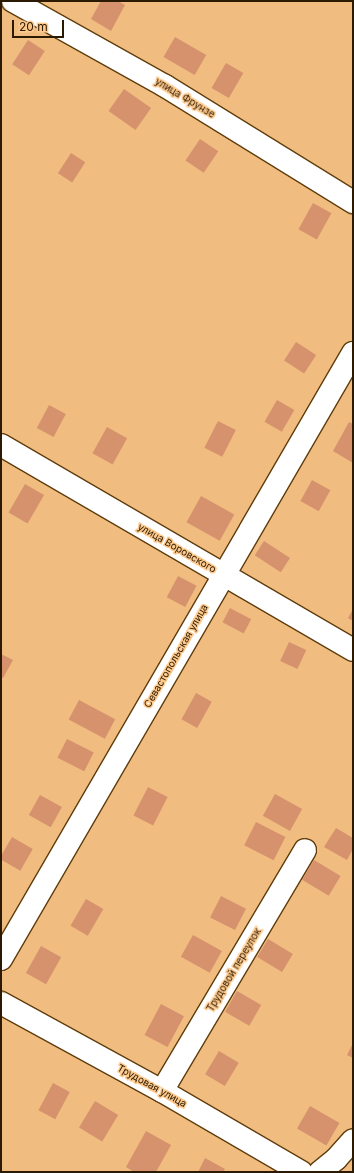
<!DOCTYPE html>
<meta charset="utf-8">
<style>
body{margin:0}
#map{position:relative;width:354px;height:1173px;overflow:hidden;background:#f0bc80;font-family:Inter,sans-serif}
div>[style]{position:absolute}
.building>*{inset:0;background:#d5926c;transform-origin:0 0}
.roads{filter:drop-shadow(1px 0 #5f3d0c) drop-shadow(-1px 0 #5f3d0c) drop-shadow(0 1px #5f3d0c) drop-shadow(0 -1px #5f3d0c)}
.minor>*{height:22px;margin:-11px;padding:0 11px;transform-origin:11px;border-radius:11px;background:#fff}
span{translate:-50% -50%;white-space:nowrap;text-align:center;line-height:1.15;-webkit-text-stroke:3px #fdc98c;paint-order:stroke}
.street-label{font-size:10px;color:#2c1901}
.frame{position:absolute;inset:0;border:2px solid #2c1901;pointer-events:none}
.scale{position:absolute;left:12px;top:20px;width:52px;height:18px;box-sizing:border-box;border:2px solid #2c1901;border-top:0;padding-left:5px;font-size:12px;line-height:14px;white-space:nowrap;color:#2c1901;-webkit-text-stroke:3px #fdc98c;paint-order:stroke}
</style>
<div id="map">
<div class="building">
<div style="clip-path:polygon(101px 1px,118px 1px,125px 5px,111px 31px,91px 19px)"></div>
<div style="left:175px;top:37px;width:36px;height:23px;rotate:30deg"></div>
<div style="left:28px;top:40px;width:20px;height:29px;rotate:33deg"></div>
<div style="left:226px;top:63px;width:20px;height:29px;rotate:30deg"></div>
<div style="left:124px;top:89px;width:33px;height:27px;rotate:35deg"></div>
<div style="left:200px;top:139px;width:22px;height:26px;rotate:34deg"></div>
<div style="left:71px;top:153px;width:17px;height:24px;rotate:33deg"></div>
<div style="left:313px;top:203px;width:21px;height:30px;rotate:29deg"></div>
<div style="left:296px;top:342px;width:24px;height:22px;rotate:33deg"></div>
<div style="left:277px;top:400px;width:20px;height:25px;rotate:30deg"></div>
<div style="left:49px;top:405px;width:19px;height:26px;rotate:28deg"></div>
<div style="left:218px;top:421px;width:20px;height:30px;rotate:27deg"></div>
<div style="clip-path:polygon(349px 422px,353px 424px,353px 463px,333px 451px)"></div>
<div style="left:107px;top:427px;width:23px;height:30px;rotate:29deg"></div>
<div style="left:312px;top:480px;width:21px;height:24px;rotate:29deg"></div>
<div style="left:25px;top:484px;width:22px;height:33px;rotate:30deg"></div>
<div style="left:201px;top:496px;width:38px;height:30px;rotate:29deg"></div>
<div style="left:264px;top:541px;width:31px;height:17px;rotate:33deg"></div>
<div style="left:178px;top:576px;width:21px;height:24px;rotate:28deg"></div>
<div style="left:230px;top:608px;width:24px;height:16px;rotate:28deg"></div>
<div style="clip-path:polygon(353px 609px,353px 621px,348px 618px)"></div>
<div style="left:289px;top:642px;width:19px;height:21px;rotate:25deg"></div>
<div style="clip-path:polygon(1px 654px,13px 660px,3px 678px,1px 677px)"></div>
<div style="left:196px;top:693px;width:18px;height:30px;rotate:29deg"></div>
<div style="left:79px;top:700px;width:41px;height:22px;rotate:28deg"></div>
<div style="left:67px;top:739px;width:30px;height:21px;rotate:27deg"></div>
<div style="left:148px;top:787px;width:22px;height:32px;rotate:27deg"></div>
<div style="left:275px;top:794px;width:31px;height:25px;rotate:29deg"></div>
<div style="left:40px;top:795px;width:25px;height:23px;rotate:29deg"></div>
<div style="left:256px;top:822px;width:33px;height:26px;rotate:27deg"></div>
<div style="clip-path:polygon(336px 828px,353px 838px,353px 849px,347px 860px,324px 847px)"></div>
<div style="left:12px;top:837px;width:24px;height:25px;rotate:30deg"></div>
<div style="left:314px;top:860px;width:31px;height:23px;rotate:31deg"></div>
<div style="left:221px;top:896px;width:28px;height:24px;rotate:27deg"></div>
<div style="left:86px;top:899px;width:20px;height:31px;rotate:30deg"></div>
<div style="left:193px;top:935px;width:33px;height:25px;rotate:29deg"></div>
<div style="left:268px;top:939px;width:29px;height:21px;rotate:31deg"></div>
<div style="left:41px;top:946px;width:23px;height:31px;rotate:29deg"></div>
<div style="left:237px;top:991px;width:28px;height:24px;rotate:30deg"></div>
<div style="left:161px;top:1004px;width:26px;height:35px;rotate:28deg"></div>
<div style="clip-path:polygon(353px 1043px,353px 1058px,347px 1055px)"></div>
<div style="left:219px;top:1051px;width:23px;height:27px;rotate:31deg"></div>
<div style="left:53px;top:1083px;width:19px;height:31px;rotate:28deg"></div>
<div style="left:95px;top:1101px;width:27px;height:31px;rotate:31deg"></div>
<div style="left:310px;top:1106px;width:34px;height:26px;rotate:30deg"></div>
<div style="clip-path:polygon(146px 1131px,171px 1145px,156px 1172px,134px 1172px,126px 1167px)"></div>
<div style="clip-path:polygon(205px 1158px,225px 1169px,223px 1172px,198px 1172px)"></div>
</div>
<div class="roads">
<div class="minor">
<div style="left:13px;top:1px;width:174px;rotate:29.2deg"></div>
<div style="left:165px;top:86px;width:221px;rotate:31.7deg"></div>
<div style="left:1px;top:445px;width:407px;rotate:30.2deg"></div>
<div style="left:1px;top:959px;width:701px;rotate:-59.85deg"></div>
<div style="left:1px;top:1003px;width:183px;rotate:28.7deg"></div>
<div style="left:162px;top:1091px;width:161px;rotate:30.2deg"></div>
<div style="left:162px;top:1091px;width:280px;rotate:-59.3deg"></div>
<div style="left:320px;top:1172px;width:21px;rotate:-39deg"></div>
<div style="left:336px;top:1159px;width:25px;rotate:-48deg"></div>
</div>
</div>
<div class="street-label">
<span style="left:185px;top:98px;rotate:31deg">улица Фрунзе</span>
<span style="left:177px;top:548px;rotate:30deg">улица Воровского</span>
<span style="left:176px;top:656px;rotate:-60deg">Севастопольская улица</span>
<span style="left:234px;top:970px;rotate:-59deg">Трудовой переулок</span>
<span style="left:152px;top:1086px;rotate:29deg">Трудовая улица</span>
</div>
<div class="frame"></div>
<div class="scale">20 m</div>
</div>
